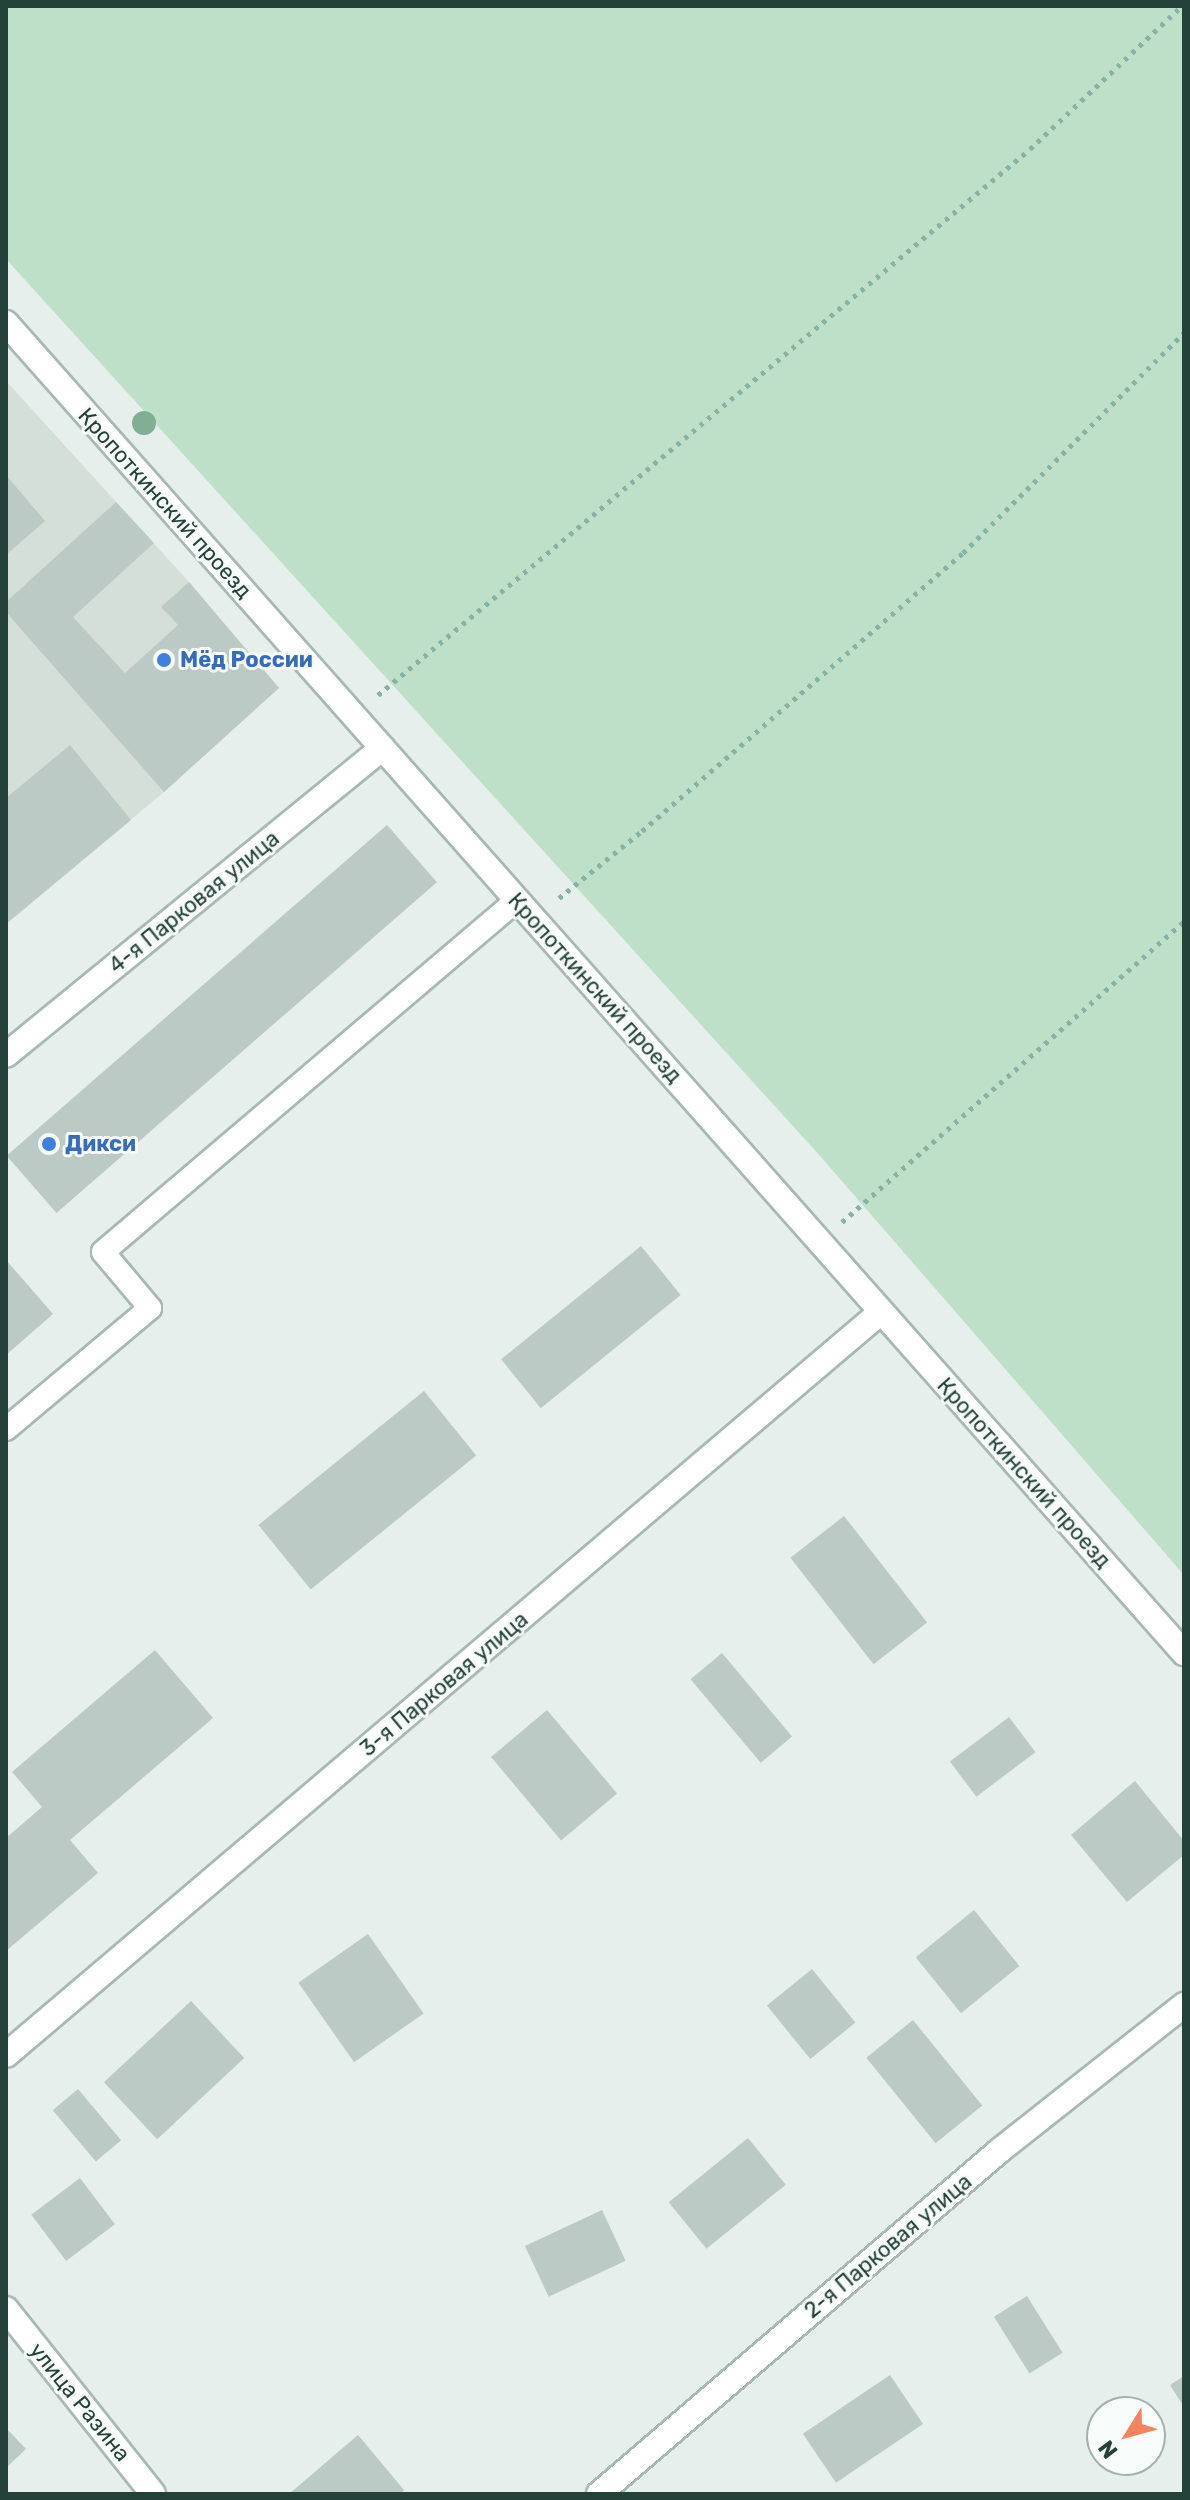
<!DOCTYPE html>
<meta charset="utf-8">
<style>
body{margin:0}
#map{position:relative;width:1190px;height:2500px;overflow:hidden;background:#e6efeb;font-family:Rubik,sans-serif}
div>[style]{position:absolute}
.built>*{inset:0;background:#d4dfda}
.green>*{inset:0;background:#bfe0c8}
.building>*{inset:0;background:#bbcac4;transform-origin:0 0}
.path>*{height:5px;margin-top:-2.5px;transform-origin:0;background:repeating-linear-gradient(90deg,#86b3a5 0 4px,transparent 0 10px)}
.roads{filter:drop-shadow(2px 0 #a8b8b2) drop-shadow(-2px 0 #a8b8b2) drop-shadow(0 2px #a8b8b2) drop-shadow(0 -2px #a8b8b2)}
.service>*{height:22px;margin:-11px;padding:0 11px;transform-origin:11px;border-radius:11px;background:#fff}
.minor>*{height:24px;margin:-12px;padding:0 12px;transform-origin:12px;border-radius:12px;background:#fff}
.trees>*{width:24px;height:24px;margin:-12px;border-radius:50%;background:#80af93}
.dots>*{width:22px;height:22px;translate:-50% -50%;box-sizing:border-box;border:4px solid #f7fbf9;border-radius:50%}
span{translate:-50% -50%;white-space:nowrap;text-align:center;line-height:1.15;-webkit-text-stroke:6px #f7fbf9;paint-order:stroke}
.street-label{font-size:22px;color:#24423a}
.shop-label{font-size:22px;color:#366cbe;font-weight:700}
.left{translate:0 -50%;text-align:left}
.frame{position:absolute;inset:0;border:8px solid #24423a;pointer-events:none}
.north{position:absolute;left:1086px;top:2396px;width:80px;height:80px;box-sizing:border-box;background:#f7fbf9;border:2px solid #a3b1ad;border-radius:50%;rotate:233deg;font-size:22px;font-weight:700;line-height:32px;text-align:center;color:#24423a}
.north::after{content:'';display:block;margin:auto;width:28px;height:36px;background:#f4845f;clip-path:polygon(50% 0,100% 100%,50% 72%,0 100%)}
</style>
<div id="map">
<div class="built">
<div style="clip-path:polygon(6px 381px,189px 582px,279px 688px,164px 792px,6px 924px)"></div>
</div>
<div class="green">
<div style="clip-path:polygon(6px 6px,1184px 6px,1184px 1575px,821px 1157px,6px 259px)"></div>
</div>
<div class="building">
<div style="clip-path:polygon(6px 475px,45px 521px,6px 555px)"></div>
<div style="clip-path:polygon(116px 502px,154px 543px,73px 617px,125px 673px,178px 625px,161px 607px,189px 582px,279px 688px,164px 792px,6px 612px,6px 602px)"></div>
<div style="clip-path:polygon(70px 745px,131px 820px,6px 924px,6px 798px)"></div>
<div style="left:387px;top:825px;width:76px;height:504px;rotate:49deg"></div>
<div style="left:641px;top:1246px;width:63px;height:180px;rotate:51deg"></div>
<div style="clip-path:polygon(6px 1260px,53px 1314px,6px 1355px)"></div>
<div style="left:424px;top:1391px;width:83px;height:213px;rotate:51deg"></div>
<div style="left:844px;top:1516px;width:135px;height:68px;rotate:52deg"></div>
<div style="clip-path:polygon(155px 1650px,213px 1718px,70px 1840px,98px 1873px,6px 1951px,6px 1838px,42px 1807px,12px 1772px)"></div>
<div style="left:722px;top:1653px;width:109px;height:41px;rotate:50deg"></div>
<div style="left:547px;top:1710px;width:109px;height:73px;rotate:50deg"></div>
<div style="left:1009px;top:1717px;width:44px;height:74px;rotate:53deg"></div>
<div style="clip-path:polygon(1135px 1781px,1184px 1841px,1184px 1855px,1127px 1902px,1071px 1835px)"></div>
<div style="left:974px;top:1910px;width:72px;height:75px;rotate:51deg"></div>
<div style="left:368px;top:1934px;width:97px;height:85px;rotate:55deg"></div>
<div style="left:812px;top:1969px;width:69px;height:58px;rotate:51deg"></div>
<div style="left:191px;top:2001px;width:78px;height:119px;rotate:47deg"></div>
<div style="left:913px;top:2020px;width:110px;height:60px;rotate:51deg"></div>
<div style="left:78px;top:2089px;width:67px;height:33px;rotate:50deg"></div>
<div style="left:748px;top:2138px;width:60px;height:102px;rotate:51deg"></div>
<div style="left:80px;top:2178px;width:58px;height:61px;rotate:53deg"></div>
<div style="left:602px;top:2210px;width:56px;height:85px;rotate:65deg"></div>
<div style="left:1027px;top:2296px;width:67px;height:39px;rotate:58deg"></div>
<div style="left:890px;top:2375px;width:59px;height:105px;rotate:56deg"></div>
<div style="clip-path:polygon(1184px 2376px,1184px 2407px,1170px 2385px)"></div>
<div style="clip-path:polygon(6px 2428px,26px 2449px,6px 2468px)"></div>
<div style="clip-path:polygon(358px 2435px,404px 2490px,400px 2494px,289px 2494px)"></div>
</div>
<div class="path">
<div style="left:378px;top:695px;width:850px;rotate:-39.94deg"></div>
<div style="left:1030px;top:149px;width:209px;rotate:-43.3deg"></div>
<div style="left:559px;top:898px;width:107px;rotate:-38.9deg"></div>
<div style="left:642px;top:831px;width:425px;rotate:-40.9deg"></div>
<div style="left:963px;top:553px;width:312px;rotate:-44.9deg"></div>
<div style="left:842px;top:1222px;width:455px;rotate:-41.3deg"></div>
</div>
<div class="roads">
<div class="service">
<div style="left:6px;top:1429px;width:188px;rotate:-40deg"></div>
<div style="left:150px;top:1308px;width:73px;rotate:-130deg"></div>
<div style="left:103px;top:1252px;width:543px;rotate:-40.37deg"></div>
</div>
<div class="minor">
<div style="left:6px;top:323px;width:1777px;rotate:48.47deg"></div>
<div style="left:6px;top:1055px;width:486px;rotate:-39.2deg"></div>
<div style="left:6px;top:2055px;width:1148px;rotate:-40.34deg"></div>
<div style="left:6px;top:2309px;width:236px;rotate:51.5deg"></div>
<div style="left:599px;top:2494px;width:527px;rotate:-40.61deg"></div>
<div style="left:999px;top:2151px;width:236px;rotate:-38.3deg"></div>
</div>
</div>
<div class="trees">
<div style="left:144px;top:423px"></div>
</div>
<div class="dots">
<div style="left:164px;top:660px;background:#3f7fe0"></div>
<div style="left:49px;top:1144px;background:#3f7fe0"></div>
</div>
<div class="street-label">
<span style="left:165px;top:503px;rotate:48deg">Кропоткинский проезд</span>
<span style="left:194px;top:902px;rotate:-39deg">4-я Парковая улица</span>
<span style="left:595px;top:988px;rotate:48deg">Кропоткинский проезд</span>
<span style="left:1024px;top:1473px;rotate:48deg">Кропоткинский проезд</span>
<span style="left:444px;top:1684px;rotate:-40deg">3-я Парковая улица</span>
<span style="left:888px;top:2246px;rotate:-40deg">2-я Парковая улица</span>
<span style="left:80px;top:2402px;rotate:51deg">улица Разина</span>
</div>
<div class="shop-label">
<span class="left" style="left:180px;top:660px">Мёд России</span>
<span class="left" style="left:65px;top:1144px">Дикси</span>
</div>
<div class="frame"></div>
<div class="north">N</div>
</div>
